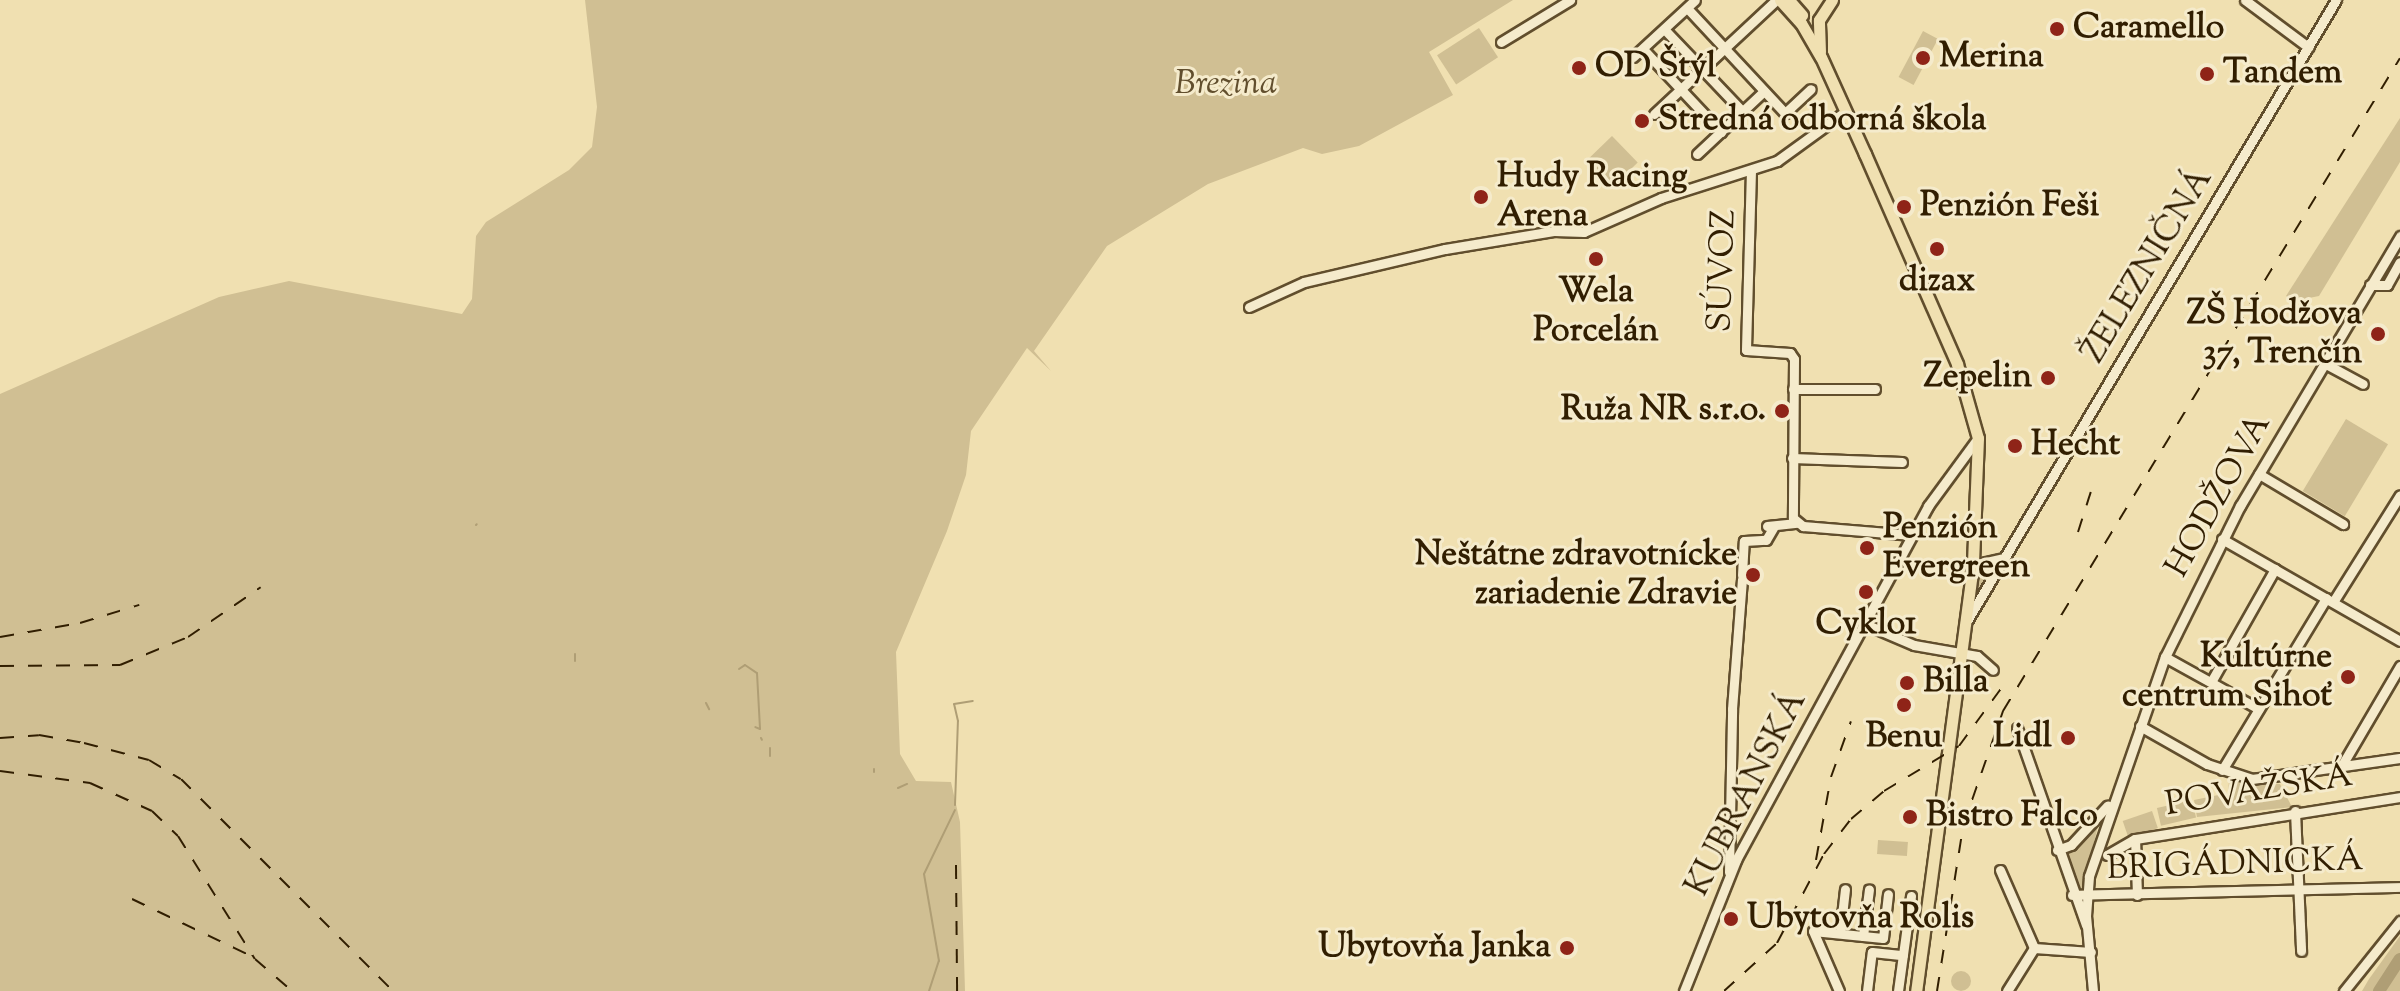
<!DOCTYPE html>
<meta charset="utf-8">
<style>
body{margin:0}
#map{position:relative;width:2400px;height:991px;overflow:hidden;background:#f0e0b1;font-family:"Sorts Mill Goudy",serif}
div>[style]{position:absolute}
.green>*{inset:0;background:#d0bf93;transform-origin:0 0}
.round{border-radius:50%}
.stream>*{height:2px;margin:-1px;padding:0 1px;transform-origin:1px;border-radius:1px;background:#af9e75}
.river>*{height:12px;margin:-6px;padding:0 6px;transform-origin:6px;border-radius:6px;background:#af9e75}
.roads{filter:drop-shadow(2px 0 #614e2d) drop-shadow(-2px 0 #614e2d) drop-shadow(0 2px #614e2d) drop-shadow(0 -2px #614e2d)}
.minor>*{height:9px;margin:-4.5px;padding:0 4.5px;transform-origin:4.5px;border-radius:4.5px;background:#f5ebcc}
.major>*{height:11px;margin:-5.5px;padding:0 5.5px;transform-origin:5.5px;border-radius:5.5px;background:#f0e0b1}
.rail>*{height:2px;margin-top:-1px;transform-origin:0;background:repeating-linear-gradient(90deg,#311e01 0 14px,transparent 0 28px)}
.dots>*{width:22px;height:22px;translate:-50% -50%;box-sizing:border-box;border:4px solid #f5ebcc;border-radius:50%}
span{translate:-50% -50%;white-space:nowrap;text-align:center;line-height:1.15;-webkit-text-stroke:6px #f5ebcc;paint-order:stroke}
.poi-label{font-size:34px;color:#311e01;font-weight:700}
.left{translate:0 -50%;text-align:left}
.right{translate:-100% -50%;text-align:right}
.park-label{font-size:34px;color:#614e2d;font-style:italic}
.street-label{font-size:34px;color:#311e01}
</style>
<div id="map">
<div class="green">
<div style="clip-path:polygon(585px 0,1513px 0,1429px 52px,1453px 95px,1359px 146px,1322px 154px,1303px 148px,1208px 184px,1107px 246px,1034px 351px,1051px 371px,1027px 348px,971px 431px,966px 475px,947px 531px,896px 652px,900px 754px,916px 781px,951px 782px,960px 822px,965px 991px,0 991px,0 394px,219px 297px,289px 281px,462px 314px,472px 299px,476px 236px,486px 222px,569px 170px,592px 147px,597px 107px)"></div>
<div style="left:1479px;top:28px;width:35px;height:50px;rotate:57deg"></div>
<div style="left:1923px;top:31px;width:17px;height:52px;rotate:28deg"></div>
<div style="clip-path:polygon(2400px 118px,2400px 162px,2319px 296px,2294px 301px,2286px 296px)"></div>
<div style="left:1612px;top:136px;width:37px;height:37px;rotate:46deg"></div>
<div style="left:2346px;top:419px;width:49px;height:84px;rotate:31deg"></div>
<div style="clip-path:polygon(1992px 566px,1993px 569px,1975px 601px,1978px 569px)"></div>
<div style="clip-path:polygon(2229px 781px,2280px 784px,2292px 807px,2197px 817px,2194px 800px,2228px 793px)"></div>
<div style="left:2192px;top:800px;width:18px;height:36px;rotate:77deg"></div>
<div style="left:2152px;top:811px;width:18px;height:31px;rotate:71deg"></div>
<div style="clip-path:polygon(2098px 826px,2082px 891px,2078px 892px,2066px 869px,2068px 854px)"></div>
<div style="left:1878px;top:840px;width:30px;height:14px;rotate:4deg"></div>
<div style="clip-path:polygon(2400px 936px,2400px 991px,2362px 991px,2369px 979px)"></div>
<div class="round" style="left:1951px;top:971px;width:20px;height:20px"></div>
</div>
<div class="stream">
<div style="left:476px;top:525px;width:1px;rotate:-45deg"></div>
<div style="left:575px;top:661px;width:7px;rotate:-90deg"></div>
<div style="left:739px;top:669px;width:7px;rotate:-34deg"></div>
<div style="left:745px;top:665px;width:14px;rotate:34deg"></div>
<div style="left:757px;top:673px;width:56px;rotate:86.9deg"></div>
<div style="left:760px;top:729px;width:5px;rotate:-158deg"></div>
<div style="left:706px;top:703px;width:7px;rotate:63deg"></div>
<div style="left:761px;top:738px;width:2px;rotate:63deg"></div>
<div style="left:770px;top:756px;width:8px;rotate:-90deg"></div>
<div style="left:874px;top:772px;width:3px;rotate:-90deg"></div>
<div style="left:898px;top:788px;width:10px;rotate:-24deg"></div>
<div style="left:955px;top:805px;width:84px;rotate:-88deg"></div>
<div style="left:958px;top:721px;width:17px;rotate:-103deg"></div>
<div style="left:954px;top:704px;width:19px;rotate:-9deg"></div>
<div style="left:929px;top:991px;width:32px;rotate:-72deg"></div>
<div style="left:939px;top:961px;width:88px;rotate:-99.8deg"></div>
<div style="left:924px;top:874px;width:71px;rotate:-64.2deg"></div>
</div>
<div class="river">
<div style="left:2379px;top:991px;width:38px;rotate:-57deg"></div>
</div>
<div class="roads">
<div class="minor">
<div style="left:2245px;top:0;width:79px;rotate:36.7deg"></div>
<div style="left:1687px;top:8px;width:144px;rotate:47deg"></div>
<div style="left:1785px;top:113px;width:35px;rotate:-43deg"></div>
<div style="left:1664px;top:29px;width:113px;rotate:46.4deg"></div>
<div style="left:1501px;top:42px;width:81px;rotate:-31.3deg"></div>
<div style="left:1643px;top:49px;width:114px;rotate:46.8deg"></div>
<div style="left:1633px;top:57px;width:84px;rotate:-42.6deg"></div>
<div style="left:1654px;top:114px;width:164px;rotate:-43deg"></div>
<div style="left:1697px;top:154px;width:92px;rotate:-43.2deg"></div>
<div style="left:1751px;top:170px;width:180px;rotate:91.6deg"></div>
<div style="left:1746px;top:350px;width:44px;rotate:3.9deg"></div>
<div style="left:1790px;top:353px;width:7px;rotate:56deg"></div>
<div style="left:1794px;top:359px;width:159px;rotate:90.4deg"></div>
<div style="left:1793px;top:518px;width:13px;rotate:39deg"></div>
<div style="left:1803px;top:526px;width:109px;rotate:4.7deg"></div>
<div style="left:2370px;top:285px;width:17px"></div>
<div style="left:2387px;top:285px;width:26px;rotate:-61deg"></div>
<div style="left:1249px;top:307px;width:60px;rotate:-24.4deg"></div>
<div style="left:1304px;top:282px;width:145px;rotate:-13.2deg"></div>
<div style="left:1445px;top:249px;width:110px;rotate:-9.4deg"></div>
<div style="left:1554px;top:231px;width:30px;rotate:2deg"></div>
<div style="left:1584px;top:232px;width:84px;rotate:-23.8deg"></div>
<div style="left:1661px;top:198px;width:122px;rotate:-17.7deg"></div>
<div style="left:1777px;top:161px;width:85px;rotate:-35.9deg"></div>
<div style="left:2324px;top:363px;width:44px;rotate:28.3deg"></div>
<div style="left:1793px;top:389px;width:82px"></div>
<div style="left:1792px;top:458px;width:110px;rotate:2.1deg"></div>
<div style="left:2259px;top:474px;width:98px;rotate:30.8deg"></div>
<div style="left:1767px;top:526px;width:30px;rotate:-6deg"></div>
<div style="left:2222px;top:539px;width:205px;rotate:29.8deg"></div>
<div style="left:1973px;top:565px;width:32px;rotate:-13deg"></div>
<div style="left:1742px;top:575px;width:34px;rotate:-87deg"></div>
<div style="left:1744px;top:541px;width:22px;rotate:-3deg"></div>
<div style="left:1766px;top:540px;width:16px;rotate:-60deg"></div>
<div style="left:2333px;top:602px;width:126px;rotate:-57.9deg"></div>
<div style="left:1865px;top:624px;width:53px;rotate:23.2deg"></div>
<div style="left:1914px;top:645px;width:64px;rotate:9.9deg"></div>
<div style="left:1977px;top:656px;width:21px;rotate:41deg"></div>
<div style="left:1965px;top:624px;width:726px;rotate:-59.27deg"></div>
<div style="left:2165px;top:657px;width:107px;rotate:29deg"></div>
<div style="left:2211px;top:682px;width:130px;rotate:-60.5deg"></div>
<div style="left:2140px;top:726px;width:77px;rotate:29.6deg"></div>
<div style="left:2207px;top:764px;width:47px;rotate:18.4deg"></div>
<div style="left:2252px;top:779px;width:149px;rotate:-8.1deg"></div>
<div style="left:2017px;top:728px;width:209px;rotate:70.7deg"></div>
<div style="left:2342px;top:765px;width:115px;rotate:-59.6deg"></div>
<div style="left:2222px;top:770px;width:201px;rotate:-58.8deg"></div>
<div style="left:2295px;top:811px;width:140px;rotate:87.5deg"></div>
<div style="left:2057px;top:850px;width:15px;rotate:-20deg"></div>
<div style="left:2071px;top:845px;width:54px;rotate:-47.2deg"></div>
<div style="left:2107px;top:855px;width:32px;rotate:-30deg"></div>
<div style="left:2000px;top:870px;width:85px;rotate:66.4deg"></div>
<div style="left:1729px;top:872px;width:163px;rotate:-88.9deg"></div>
<div style="left:1732px;top:709px;width:130px;rotate:-85.6deg"></div>
<div style="left:2072px;top:895px;width:328px;rotate:-1.4deg"></div>
<div style="left:2137px;top:895px;width:56px;rotate:-92deg"></div>
<div style="left:2135px;top:839px;width:268px;rotate:-9deg"></div>
<div style="left:1840px;top:933px;width:44px;rotate:-83.5deg"></div>
<div style="left:1863px;top:936px;width:47px;rotate:-82.7deg"></div>
<div style="left:1684px;top:991px;width:141px;rotate:-68.3deg"></div>
<div style="left:1736px;top:860px;width:403px;rotate:-61.5deg"></div>
<div style="left:1928px;top:506px;width:84px;rotate:-53.7deg"></div>
<div style="left:1839px;top:991px;width:65px;rotate:-113.4deg"></div>
<div style="left:1813px;top:931px;width:70px;rotate:5.7deg"></div>
<div style="left:1883px;top:938px;width:44px;rotate:-83.5deg"></div>
<div style="left:1867px;top:991px;width:39px;rotate:-83deg"></div>
<div style="left:1872px;top:952px;width:31px;rotate:6deg"></div>
<div style="left:1898px;top:991px;width:96px;rotate:-82.2deg"></div>
<div style="left:2007px;top:991px;width:51px;rotate:-57.9deg"></div>
<div style="left:2034px;top:948px;width:57px;rotate:4deg"></div>
<div style="left:2093px;top:991px;width:75px;rotate:-95.3deg"></div>
<div style="left:2086px;top:916px;width:40px;rotate:-85.7deg"></div>
<div style="left:2089px;top:876px;width:232px;rotate:-70.9deg"></div>
<div style="left:2165px;top:657px;width:169px;rotate:-63.6deg"></div>
<div style="left:2240px;top:506px;width:314px;rotate:-59.3deg"></div>
<div style="left:2344px;top:991px;width:90px;rotate:-51.3deg"></div>
</div>
<div class="major">
<div style="left:1780px;top:0;width:31px;rotate:48deg"></div>
<div style="left:1801px;top:23px;width:39px;rotate:60deg"></div>
<div style="left:1821px;top:57px;width:107px;rotate:65.6deg"></div>
<div style="left:1865px;top:154px;width:229px;rotate:66.3deg"></div>
<div style="left:1957px;top:364px;width:77px;rotate:74.2deg"></div>
<div style="left:1978px;top:438px;width:127px;rotate:92.3deg"></div>
<div style="left:1973px;top:565px;width:430px;rotate:97.6deg"></div>
<div style="left:1789px;top:0;width:20px;rotate:49deg"></div>
<div style="left:1820px;top:52px;width:32px;rotate:-92deg"></div>
<div style="left:1819px;top:20px;width:24px;rotate:-57deg"></div>
</div>
</div>
<div class="rail">
<div style="left:2078px;top:532px;width:46px;rotate:-72.3deg"></div>
<div style="left:0;top:637px;width:81px;rotate:-9.9deg"></div>
<div style="left:80px;top:623px;width:62px;rotate:-17deg"></div>
<div style="left:0;top:666px;width:120px;rotate:-0.5deg"></div>
<div style="left:120px;top:665px;width:74px;rotate:-22.4deg"></div>
<div style="left:188px;top:637px;width:88px;rotate:-34.4deg"></div>
<div style="left:0;top:738px;width:39px;rotate:-4deg"></div>
<div style="left:39px;top:735px;width:46px;rotate:10.1deg"></div>
<div style="left:84px;top:743px;width:67px;rotate:14.7deg"></div>
<div style="left:149px;top:760px;width:37px;rotate:31deg"></div>
<div style="left:181px;top:779px;width:300px;rotate:45deg"></div>
<div style="left:0;top:771px;width:91px;rotate:7.6deg"></div>
<div style="left:90px;top:783px;width:68px;rotate:24.3deg"></div>
<div style="left:152px;top:811px;width:36px;rotate:44deg"></div>
<div style="left:178px;top:836px;width:145px;rotate:58deg"></div>
<div style="left:255px;top:959px;width:49px;rotate:40.9deg"></div>
<div style="left:1816px;top:860px;width:84px;rotate:-79.8deg"></div>
<div style="left:1831px;top:777px;width:59px;rotate:-70.3deg"></div>
<div style="left:956px;top:865px;width:126px;rotate:89.5deg"></div>
<div style="left:132px;top:899px;width:130px;rotate:25.6deg"></div>
<div style="left:1724px;top:991px;width:72px;rotate:-42.2deg"></div>
<div style="left:1777px;top:943px;width:101px;rotate:-62.2deg"></div>
<div style="left:1824px;top:854px;width:44px;rotate:-52.4deg"></div>
<div style="left:1851px;top:819px;width:43px;rotate:-40.3deg"></div>
<div style="left:1884px;top:791px;width:87px;rotate:-31deg"></div>
<div style="left:1959px;top:746px;width:83px;rotate:-53.8deg"></div>
<div style="left:1937px;top:991px;width:167px;rotate:-81deg"></div>
<div style="left:1963px;top:826px;width:122px;rotate:-70.8deg"></div>
<div style="left:2003px;top:711px;width:764px;rotate:-58.7deg"></div>
</div>
<div class="dots">
<div style="left:2057px;top:29px;background:#8f2418"></div>
<div style="left:1923px;top:58px;background:#8f2418"></div>
<div style="left:1579px;top:68px;background:#8f2418"></div>
<div style="left:2207px;top:74px;background:#8f2418"></div>
<div style="left:1642px;top:121px;background:#8f2418"></div>
<div style="left:1481px;top:197px;background:#8f2418"></div>
<div style="left:1904px;top:207px;background:#8f2418"></div>
<div style="left:1937px;top:249px;background:#8f2418"></div>
<div style="left:1596px;top:259px;background:#8f2418"></div>
<div style="left:2378px;top:334px;background:#8f2418"></div>
<div style="left:2048px;top:378px;background:#8f2418"></div>
<div style="left:1782px;top:411px;background:#8f2418"></div>
<div style="left:2015px;top:446px;background:#8f2418"></div>
<div style="left:1867px;top:548px;background:#8f2418"></div>
<div style="left:1753px;top:575px;background:#8f2418"></div>
<div style="left:1866px;top:592px;background:#8f2418"></div>
<div style="left:2348px;top:677px;background:#8f2418"></div>
<div style="left:1907px;top:683px;background:#8f2418"></div>
<div style="left:1904px;top:705px;background:#8f2418"></div>
<div style="left:2068px;top:738px;background:#8f2418"></div>
<div style="left:1910px;top:817px;background:#8f2418"></div>
<div style="left:1731px;top:919px;background:#8f2418"></div>
<div style="left:1567px;top:948px;background:#8f2418"></div>
</div>
<div class="poi-label">
<span class="left" style="left:2073px;top:29px">Caramello</span>
<span class="left" style="left:1939px;top:58px">Merina</span>
<span class="left" style="left:1595px;top:68px">OD Štýl</span>
<span class="left" style="left:2223px;top:74px">Tandem</span>
<span class="left" style="left:1658px;top:121px">Stredná odborná škola</span>
<span class="left" style="left:1497px;top:197px">Hudy Racing<br>Arena</span>
<span class="left" style="left:1920px;top:207px">Penzión Feši</span>
<span style="left:1937px;top:282px">dizax</span>
<span style="left:1596px;top:312px">Wela<br>Porcelán</span>
<span class="right" style="left:2362px;top:334px">ZŠ Hodžova<br>37, Trenčín</span>
<span class="right" style="left:2032px;top:378px">Zepelin</span>
<span class="right" style="left:1766px;top:411px">Ruža NR s.r.o.</span>
<span class="left" style="left:2031px;top:446px">Hecht</span>
<span class="left" style="left:1883px;top:548px">Penzión<br>Evergreen</span>
<span class="right" style="left:1737px;top:575px">Neštátne zdravotnícke<br>zariadenie Zdravie</span>
<span style="left:1866px;top:625px">Cyklo1</span>
<span class="right" style="left:2332px;top:677px">Kultúrne<br>centrum Sihoť</span>
<span class="left" style="left:1923px;top:683px">Billa</span>
<span style="left:1904px;top:738px">Benu</span>
<span class="right" style="left:2052px;top:738px">Lidl</span>
<span class="left" style="left:1926px;top:817px">Bistro Falco</span>
<span class="left" style="left:1747px;top:919px">Ubytovňa Rolis</span>
<span class="right" style="left:1551px;top:948px">Ubytovňa Janka</span>
</div>
<div class="park-label">
<span style="left:1226px;top:85px">Brezina</span>
</div>
<div class="street-label">
<span style="left:2148px;top:266px;rotate:-59deg">ŽELEZNIČNÁ</span>
<span style="left:1723px;top:271px;rotate:-88deg">SÚVOZ</span>
<span style="left:2219px;top:496px;rotate:-61deg">HODŽOVA</span>
<span style="left:2259px;top:791px;rotate:-9deg">POVAŽSKÁ</span>
<span style="left:1747px;top:794px;rotate:-63deg">KUBRANSKÁ</span>
<span style="left:2235px;top:865px;rotate:-2deg">BRIGÁDNICKÁ</span>
</div>
</div>
